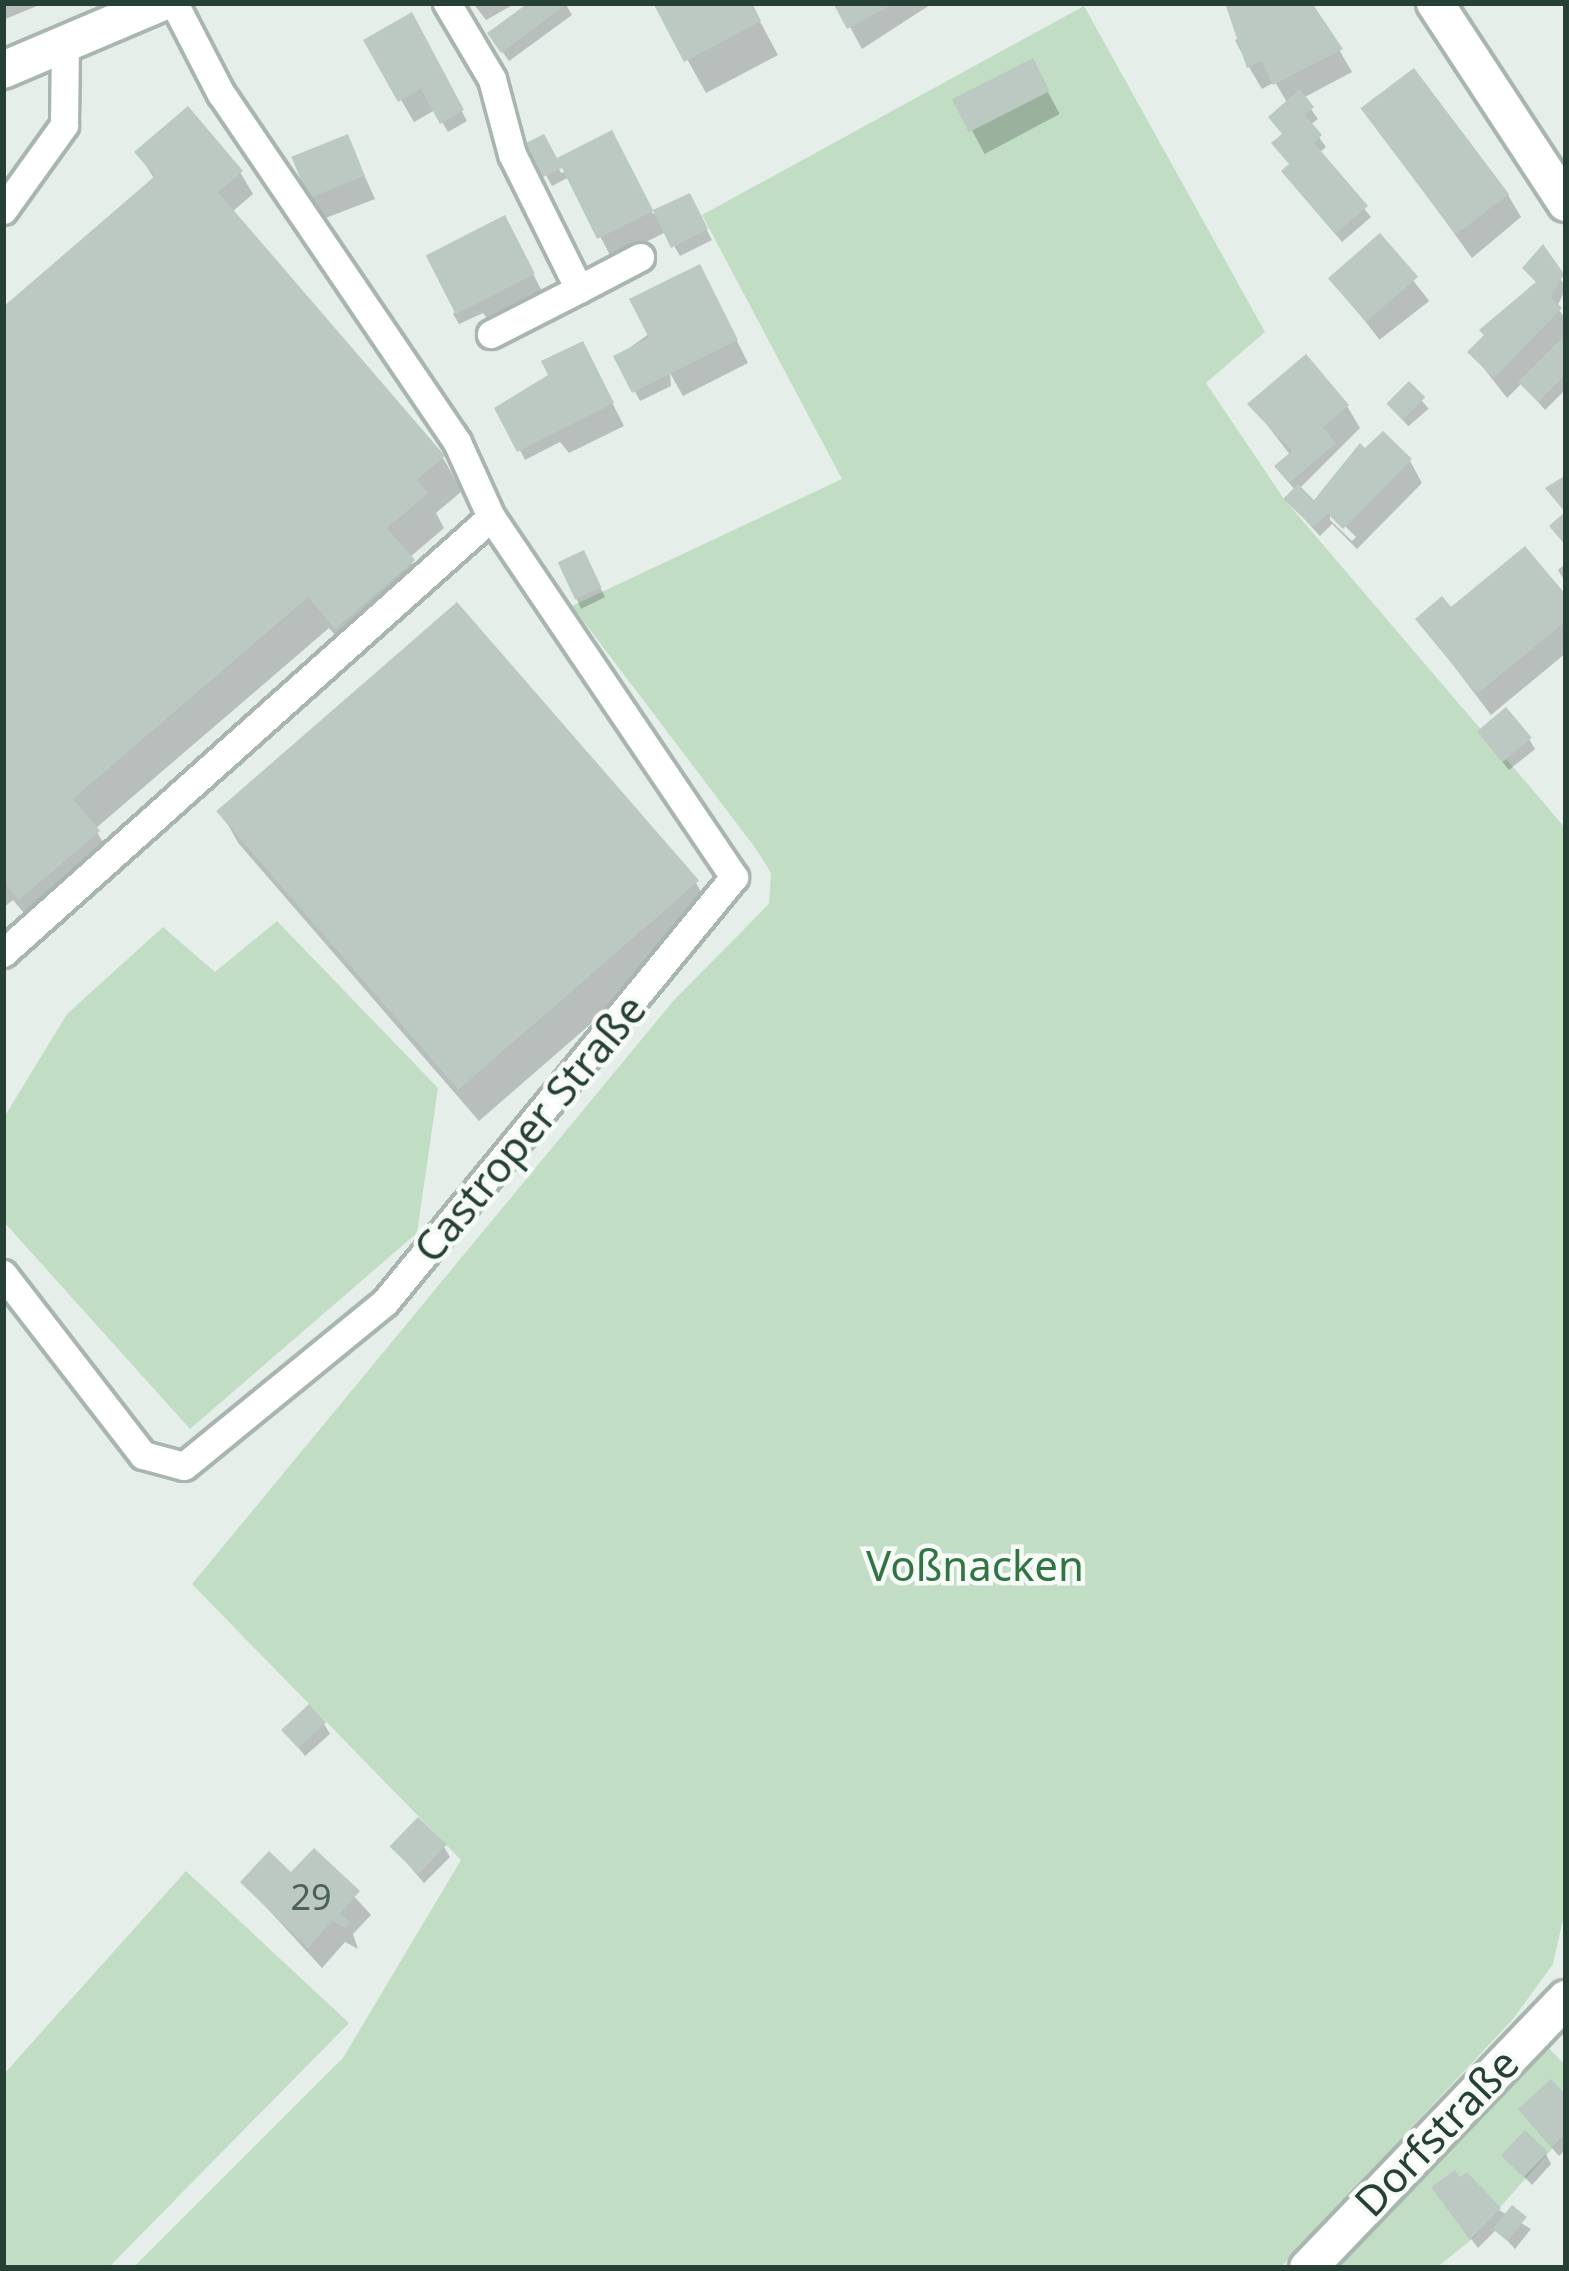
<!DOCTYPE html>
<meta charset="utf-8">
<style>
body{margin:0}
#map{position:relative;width:1569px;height:2271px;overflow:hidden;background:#e6eeea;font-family:"Noto Sans",sans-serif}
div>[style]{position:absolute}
.green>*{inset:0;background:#c1dec5}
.shadow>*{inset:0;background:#0003;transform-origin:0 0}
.building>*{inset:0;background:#bcc9c2;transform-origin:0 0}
.roads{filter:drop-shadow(3px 0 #a9b6b0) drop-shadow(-3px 0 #a9b6b0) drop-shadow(0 3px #a9b6b0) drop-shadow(0 -3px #a9b6b0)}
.service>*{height:27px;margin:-13.5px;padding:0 13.5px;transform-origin:13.5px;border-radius:13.5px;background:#fff}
.minor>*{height:36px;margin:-18px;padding:0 18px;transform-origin:18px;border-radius:18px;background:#fff}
.secondary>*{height:36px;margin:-18px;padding:0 18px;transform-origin:18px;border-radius:18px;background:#fff}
span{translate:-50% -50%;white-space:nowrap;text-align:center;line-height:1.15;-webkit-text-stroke:9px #f7fbf8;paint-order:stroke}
.number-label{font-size:36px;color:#4c6259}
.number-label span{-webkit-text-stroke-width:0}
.street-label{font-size:42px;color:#264036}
.park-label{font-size:42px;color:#327444}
.frame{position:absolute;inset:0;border:6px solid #264036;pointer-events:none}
</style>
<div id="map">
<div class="green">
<div style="clip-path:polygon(1084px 6px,1265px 332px,1206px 383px,1284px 499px,1566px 829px,1566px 1906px,1553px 1964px,1513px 2019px,1280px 2268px,133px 2268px,343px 2058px,461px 1860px,192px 1584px,674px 1000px,769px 904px,771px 873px,756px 849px,572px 606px,842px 479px,702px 215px)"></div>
<div style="clip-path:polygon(277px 921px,438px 1088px,417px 1233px,190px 1429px,3px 1221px,3px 1119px,67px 1014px,163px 927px,215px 972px)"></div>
<div style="clip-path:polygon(186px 1871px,349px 2023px,108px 2268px,3px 2268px,3px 2075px)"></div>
<div style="clip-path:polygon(1546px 2045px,1566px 2066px,1566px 2133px,1471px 2240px,1436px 2268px,1331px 2268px)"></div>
</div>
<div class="shadow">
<div style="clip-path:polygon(3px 3px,36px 3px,37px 6px,3px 20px)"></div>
<div style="clip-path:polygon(473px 3px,516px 3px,486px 20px)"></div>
<div style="clip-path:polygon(533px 3px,565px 3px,572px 15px,509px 61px,497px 44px)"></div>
<div style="clip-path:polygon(656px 3px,750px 3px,778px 55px,706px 93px)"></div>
<div style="clip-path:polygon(837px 3px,933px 3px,862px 49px)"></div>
<div style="clip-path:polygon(1230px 3px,1312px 3px,1352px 72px,1303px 98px,1318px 119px,1310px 125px,1326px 147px,1319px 153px,1371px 217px,1342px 242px,1291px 181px,1288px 104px,1275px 82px,1262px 89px,1249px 67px,1235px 40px,1245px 35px)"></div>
<div style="clip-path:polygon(411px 16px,467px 121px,448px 132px,435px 110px,414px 122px,367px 42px)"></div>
<div style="left:1032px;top:62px;width:59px;height:85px;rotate:62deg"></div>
<div style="clip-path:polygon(1366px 112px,1508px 195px,1521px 217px,1472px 258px)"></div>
<div style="clip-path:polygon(347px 137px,375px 199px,323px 219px,311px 197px)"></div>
<div style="clip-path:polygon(543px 138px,561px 173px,624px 156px,653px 214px,689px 196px,712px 240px,680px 256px,666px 232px,612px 259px,569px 177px,552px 186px,530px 145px)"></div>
<div style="clip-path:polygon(138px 153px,240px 172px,253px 194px,232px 212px,443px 458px,462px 491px,436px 513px,444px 528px,409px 558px,431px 595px,356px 660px,329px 628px,95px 829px,117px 866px,40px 932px,13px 900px,3px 908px,3px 311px,155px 180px)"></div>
<div style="left:1380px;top:238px;width:80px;height:63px;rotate:52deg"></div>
<div style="clip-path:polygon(516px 241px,545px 297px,492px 324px,483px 313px,459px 324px,453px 314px)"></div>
<div style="clip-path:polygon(1543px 249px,1566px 288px,1557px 307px,1566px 320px,1566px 389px,1545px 410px,1522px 383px,1507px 398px,1471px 352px,1538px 284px,1526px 268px)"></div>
<div style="clip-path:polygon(711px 289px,748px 363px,683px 396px,670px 373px,671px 386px,640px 401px,617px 357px)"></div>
<div style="clip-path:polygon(594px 367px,624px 426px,569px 453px,560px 442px,525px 460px,499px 409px)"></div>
<div style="left:1409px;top:386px;width:30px;height:27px;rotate:49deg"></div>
<div style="clip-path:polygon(evenodd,1251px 404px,1347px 406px,1360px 428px,1298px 490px,1322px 513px,1410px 461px,1422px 483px,1357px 549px,1332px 524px,1320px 536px,1294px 508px,1296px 491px,1284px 477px,1291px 456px,1251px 404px,1330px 511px,1356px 537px,1352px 541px,1330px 520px,1330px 511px)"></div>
<div style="clip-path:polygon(561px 563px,589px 564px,605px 597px,581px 609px)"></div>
<div style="clip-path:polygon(1566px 563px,1566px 583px,1558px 570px)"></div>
<div style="clip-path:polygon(1566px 600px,1566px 653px,1491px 715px,1418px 619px)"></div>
<div style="clip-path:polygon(1529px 739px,1535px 749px,1509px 770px,1486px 742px)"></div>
<div style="clip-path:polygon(220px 811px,696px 883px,715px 916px,479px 1121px,239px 844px)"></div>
<div style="clip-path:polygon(324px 1724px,330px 1734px,305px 1756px,285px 1731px)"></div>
<div style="clip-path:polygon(393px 1847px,444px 1847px,450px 1857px,424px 1883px)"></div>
<div style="clip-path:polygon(314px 1852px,371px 1915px,353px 1934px,358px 1949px,345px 1942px,322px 1968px,244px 1883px,291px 1877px)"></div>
<div style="clip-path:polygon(1566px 2099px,1566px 2149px,1559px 2156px,1527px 2119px)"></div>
<div style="clip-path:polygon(1546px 2154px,1551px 2164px,1532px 2185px,1506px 2157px)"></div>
<div style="clip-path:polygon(1441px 2198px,1499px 2210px,1531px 2229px,1515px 2249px,1497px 2229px,1478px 2248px)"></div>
</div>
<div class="building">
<div style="clip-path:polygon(528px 3px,568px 3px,501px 53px,487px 33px)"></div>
<div style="clip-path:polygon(653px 3px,752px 3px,761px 21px,684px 62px)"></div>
<div style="clip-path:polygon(833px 3px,895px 3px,847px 29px)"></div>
<div style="clip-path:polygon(1225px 3px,1312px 3px,1343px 49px,1273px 85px,1261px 61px,1247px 68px)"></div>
<div style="clip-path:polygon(412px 12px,464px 110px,440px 124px,421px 89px,398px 102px,363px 40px)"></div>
<div style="left:1033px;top:58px;width:37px;height:91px;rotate:63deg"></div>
<div style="left:1414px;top:68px;width:158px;height:67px;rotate:53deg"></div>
<div style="clip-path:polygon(1300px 89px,1314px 107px,1305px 115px,1322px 135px,1314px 143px,1368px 206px,1335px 234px,1281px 171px,1289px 164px,1271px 143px,1282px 134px,1268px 117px)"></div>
<div style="clip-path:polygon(188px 106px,243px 171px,218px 192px,445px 456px,417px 480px,428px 493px,387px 528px,415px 560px,335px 629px,308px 597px,73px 799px,100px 831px,19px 900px,3px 882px,3px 307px,155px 176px,134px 152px)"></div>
<div style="clip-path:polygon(612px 130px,653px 210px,690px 193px,708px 229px,671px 248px,653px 211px,597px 239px,562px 168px,543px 177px,526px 143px,544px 134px,557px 158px)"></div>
<div style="left:348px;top:134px;width:45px;height:61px;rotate:68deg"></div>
<div style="left:505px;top:215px;width:66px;height:89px;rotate:63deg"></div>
<div style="left:1380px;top:233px;width:58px;height:69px;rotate:49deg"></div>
<div style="clip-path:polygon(1543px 244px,1564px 274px,1551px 297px,1562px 308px,1494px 378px,1467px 352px,1484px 335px,1479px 330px,1536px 282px,1522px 268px)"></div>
<div style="clip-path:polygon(700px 264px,738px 340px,632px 393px,613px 356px,649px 338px,629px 299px)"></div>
<div style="clip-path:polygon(1562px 338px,1566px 374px,1538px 402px,1518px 382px)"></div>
<div style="clip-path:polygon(583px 341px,614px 403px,517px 452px,494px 408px,548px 375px,541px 361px)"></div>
<div style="clip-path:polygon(1306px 354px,1349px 405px,1323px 427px,1336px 443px,1289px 483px,1274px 466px,1292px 451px,1247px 404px)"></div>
<div style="left:1409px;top:381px;width:23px;height:32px;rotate:45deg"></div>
<div style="clip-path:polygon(1383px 431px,1412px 459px,1343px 529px,1328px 514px,1313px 527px,1283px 499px,1298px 484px,1314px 500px,1360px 443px,1365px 448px)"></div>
<div style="clip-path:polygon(1566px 475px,1566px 546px,1549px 526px,1565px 512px,1545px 488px)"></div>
<div style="clip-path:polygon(1525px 546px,1566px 595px,1566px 621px,1477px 694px,1415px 619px,1442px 596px,1451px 607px)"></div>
<div style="left:584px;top:550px;width:41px;height:29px;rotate:65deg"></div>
<div style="left:457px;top:602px;width:369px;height:319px;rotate:49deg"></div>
<div style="left:1506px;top:707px;width:40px;height:38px;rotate:50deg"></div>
<div style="left:309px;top:1704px;width:25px;height:38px;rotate:47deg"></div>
<div style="left:418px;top:1817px;width:40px;height:41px;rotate:44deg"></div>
<div style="clip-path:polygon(314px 1848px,360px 1891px,340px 1913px,350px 1922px,345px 1928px,332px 1921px,308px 1948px,240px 1882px,269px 1851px,291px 1872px)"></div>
<div style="clip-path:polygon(1551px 2079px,1566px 2095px,1566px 2133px,1552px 2148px,1518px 2109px)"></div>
<div style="left:1525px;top:2130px;width:32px;height:35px;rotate:44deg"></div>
<div style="clip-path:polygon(1455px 2170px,1460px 2177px,1467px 2172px,1501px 2208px,1470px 2240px,1431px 2187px)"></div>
<div style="left:1512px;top:2205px;width:19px;height:31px;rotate:39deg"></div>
</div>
<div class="roads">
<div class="service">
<div style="left:447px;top:3px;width:88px;rotate:59.4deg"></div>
<div style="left:492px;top:79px;width:78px;rotate:75.1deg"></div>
<div style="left:512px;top:154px;width:151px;rotate:63.6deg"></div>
<div style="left:579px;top:289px;width:99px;rotate:152.9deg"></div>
<div style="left:3px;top:210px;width:105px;rotate:-54.3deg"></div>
<div style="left:64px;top:125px;width:80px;rotate:-89.3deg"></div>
<div style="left:579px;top:289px;width:69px;rotate:-27.7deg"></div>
<div style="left:3px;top:953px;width:654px;rotate:-41.78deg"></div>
<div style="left:3px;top:1274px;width:229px;rotate:52.3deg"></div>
<div style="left:143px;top:1455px;width:42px;rotate:15deg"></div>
<div style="left:184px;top:1466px;width:259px;rotate:-39.2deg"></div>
<div style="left:385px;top:1302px;width:550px;rotate:-50.61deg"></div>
<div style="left:734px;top:877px;width:434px;rotate:-124deg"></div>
<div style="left:491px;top:517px;width:82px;rotate:-114.4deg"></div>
<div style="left:457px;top:442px;width:420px;rotate:-124.1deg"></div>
<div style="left:221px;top:94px;width:102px;rotate:-117.3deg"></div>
</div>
<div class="minor">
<div style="left:1435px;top:3px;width:239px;rotate:56.8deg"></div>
<div style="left:1308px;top:2268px;width:373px;rotate:-46.2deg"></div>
</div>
<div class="secondary">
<div style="left:3px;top:70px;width:172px;rotate:-23deg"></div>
</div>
</div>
<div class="number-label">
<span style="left:311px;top:1897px">29</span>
</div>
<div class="street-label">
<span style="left:529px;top:1128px;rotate:-50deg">Castroper Straße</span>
<span style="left:1436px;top:2132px;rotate:-46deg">Dorfstraße</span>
</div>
<div class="park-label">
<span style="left:975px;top:1565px">Voßnacken</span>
</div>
<div class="frame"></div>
</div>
